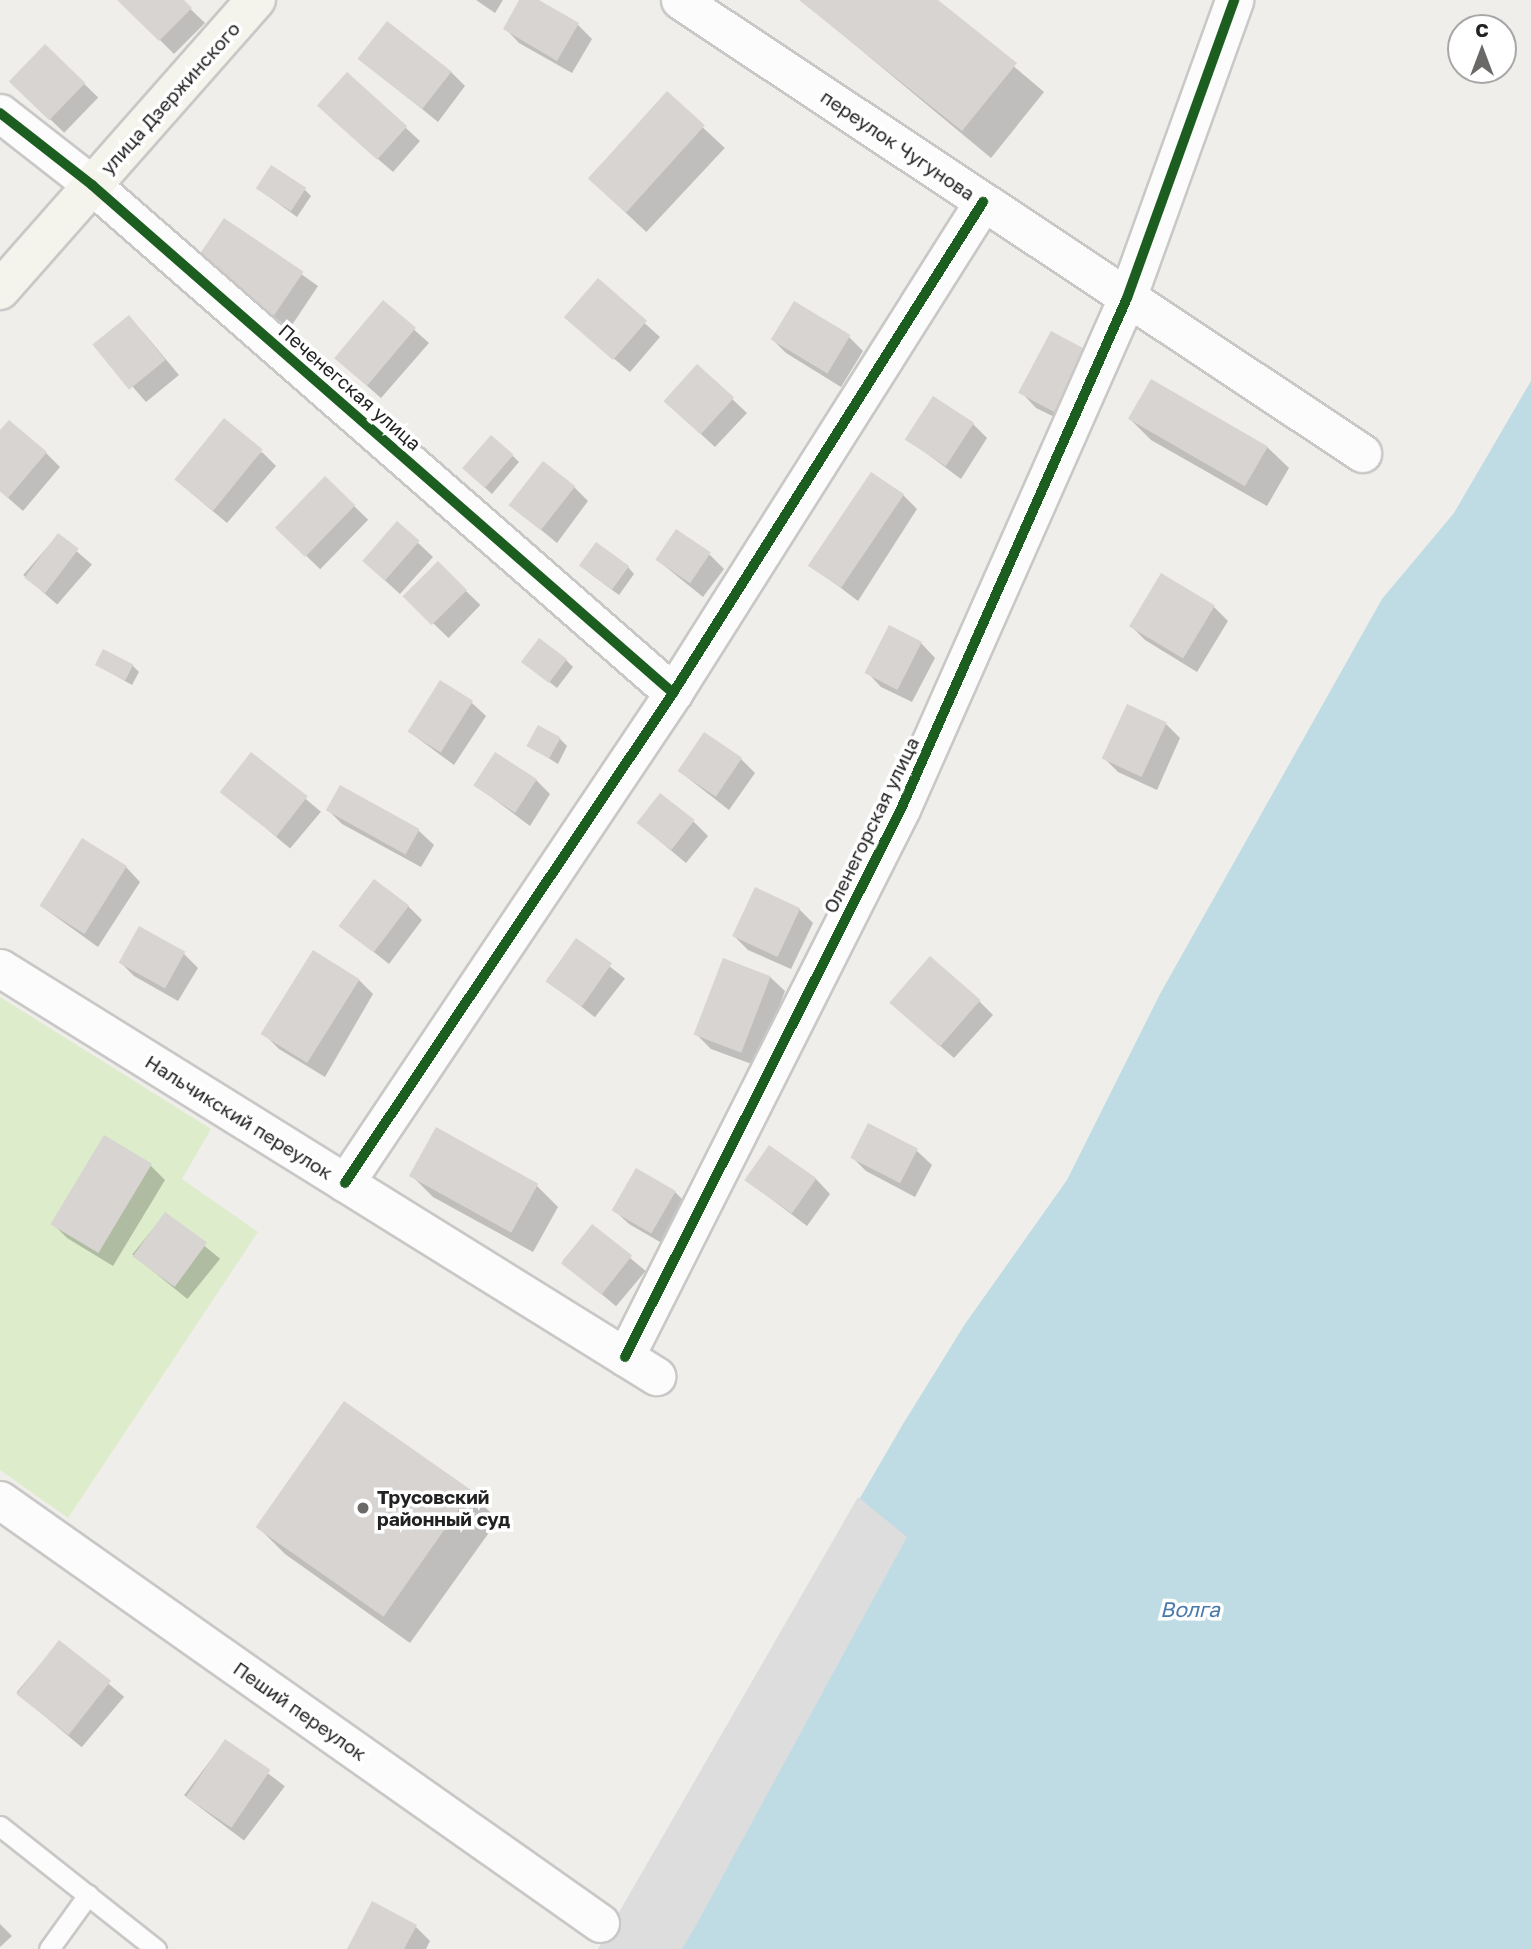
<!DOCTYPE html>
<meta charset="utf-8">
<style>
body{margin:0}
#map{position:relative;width:1531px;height:1949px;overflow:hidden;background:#f0eeeb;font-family:"Golos Text",sans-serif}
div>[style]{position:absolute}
.grass>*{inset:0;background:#ddeccb}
.water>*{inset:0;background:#bfdbe3}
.pier>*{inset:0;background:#dedddd}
.shadow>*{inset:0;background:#0003;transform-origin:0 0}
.building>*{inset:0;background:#d7d4d2;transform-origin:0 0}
.roads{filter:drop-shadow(2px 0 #c9c8c7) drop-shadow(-2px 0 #c9c8c7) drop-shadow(0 2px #c9c8c7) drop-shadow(0 -2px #c9c8c7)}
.lane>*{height:19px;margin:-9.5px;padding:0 9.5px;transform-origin:9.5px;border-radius:9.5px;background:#fdfcfc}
.street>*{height:37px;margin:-18.5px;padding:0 18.5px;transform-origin:18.5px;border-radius:18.5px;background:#fdfcfc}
.secondary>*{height:38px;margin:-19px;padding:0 19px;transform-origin:19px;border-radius:19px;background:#f4f4ed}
.cycleway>*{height:10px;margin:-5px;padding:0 5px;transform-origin:5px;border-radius:5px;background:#1b5e20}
.dots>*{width:19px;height:19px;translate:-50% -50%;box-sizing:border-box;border:4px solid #fff;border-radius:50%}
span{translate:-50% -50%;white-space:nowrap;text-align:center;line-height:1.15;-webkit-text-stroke:7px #fff;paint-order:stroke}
.street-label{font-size:19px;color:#222}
.poi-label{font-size:19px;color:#222;font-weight:700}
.left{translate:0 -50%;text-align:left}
.water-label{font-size:21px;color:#4a7aab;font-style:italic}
.north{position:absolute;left:1447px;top:14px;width:70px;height:70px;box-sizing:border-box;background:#fff;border:2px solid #a7a7a7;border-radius:50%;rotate:0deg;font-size:19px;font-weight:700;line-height:28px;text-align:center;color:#222}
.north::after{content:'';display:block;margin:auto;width:24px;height:32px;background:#6a6968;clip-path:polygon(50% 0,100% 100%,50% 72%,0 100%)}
</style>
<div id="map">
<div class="grass">
<div style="clip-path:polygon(0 997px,211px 1129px,182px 1179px,258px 1232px,68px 1518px,0 1470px)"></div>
</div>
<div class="water">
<div style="clip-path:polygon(1531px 381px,1531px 1949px,598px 1949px,903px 1424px,965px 1324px,1067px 1180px,1160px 994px,1382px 599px,1454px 513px)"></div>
</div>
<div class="pier">
<div style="clip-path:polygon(858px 1497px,907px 1537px,694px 1929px,682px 1949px,598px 1949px)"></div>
</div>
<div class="shadow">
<div style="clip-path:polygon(120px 0,181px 0,205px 23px,174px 54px)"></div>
<div style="clip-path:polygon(476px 0,503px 0,495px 13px)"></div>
<div style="clip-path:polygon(521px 0,536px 0,578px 25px,592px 39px,572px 73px,519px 43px,505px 28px)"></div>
<div style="clip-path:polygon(801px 0,935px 0,1044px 92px,991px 158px)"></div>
<div style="left:45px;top:46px;width:74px;height:49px;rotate:44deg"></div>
<div style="clip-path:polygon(361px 59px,451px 72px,465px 86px,438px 122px)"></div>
<div style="clip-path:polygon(347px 74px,420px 141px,393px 172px,333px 120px)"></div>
<div style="left:667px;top:94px;width:79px;height:115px;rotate:43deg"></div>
<div style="clip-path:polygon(257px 188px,305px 190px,311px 196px,297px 217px)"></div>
<div style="clip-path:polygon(225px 220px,318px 286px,290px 328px,212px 276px)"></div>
<div style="clip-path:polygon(598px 281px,660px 337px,630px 372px,581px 331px)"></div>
<div style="clip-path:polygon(383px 302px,429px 343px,381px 398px,350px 371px)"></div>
<div style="clip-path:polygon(143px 332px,179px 375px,146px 402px,96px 345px)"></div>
<div style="clip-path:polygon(1052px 333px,1071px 425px,1036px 408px,1022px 393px)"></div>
<div style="clip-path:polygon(849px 337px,863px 351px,841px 387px,786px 353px,772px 339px)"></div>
<div style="clip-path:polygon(697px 366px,747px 413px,715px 447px,680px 415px)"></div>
<div style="clip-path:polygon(1130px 419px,1267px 447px,1289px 468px,1267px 506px,1151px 440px)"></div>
<div style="clip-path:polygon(973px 424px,987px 438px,961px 479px,907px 439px)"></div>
<div style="clip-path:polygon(0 433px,46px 453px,60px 467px,23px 511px,0 491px)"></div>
<div style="clip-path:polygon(262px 452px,276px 466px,227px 523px,190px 492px)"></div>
<div style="clip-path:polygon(513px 456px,519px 462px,492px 494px,471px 475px)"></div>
<div style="left:325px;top:478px;width:60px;height:69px;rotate:44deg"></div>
<div style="clip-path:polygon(574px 487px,588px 501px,557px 543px,512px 506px)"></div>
<div style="clip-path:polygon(903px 495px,917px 509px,858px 601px,812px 566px)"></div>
<div style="clip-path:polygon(398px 524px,433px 557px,400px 594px,379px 575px)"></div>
<div style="left:58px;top:535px;width:45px;height:53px;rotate:41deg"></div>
<div style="clip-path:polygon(710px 555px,724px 569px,703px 597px,656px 559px)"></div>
<div style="left:438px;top:564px;width:59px;height:46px;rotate:44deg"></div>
<div style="clip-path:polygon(628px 567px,634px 574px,619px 595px,588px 572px)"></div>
<div style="clip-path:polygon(1214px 607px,1228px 621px,1197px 672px,1145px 640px,1131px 626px)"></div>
<div style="clip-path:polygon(921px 643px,935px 658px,912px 702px,881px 687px,867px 672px)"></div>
<div style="clip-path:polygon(566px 660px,573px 667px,557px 688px,524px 662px)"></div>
<div style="clip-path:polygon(97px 665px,132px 665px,139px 672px,132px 685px)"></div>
<div style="clip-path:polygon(471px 702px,486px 716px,454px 765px,408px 731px)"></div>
<div style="clip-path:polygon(1166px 724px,1180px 738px,1157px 790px,1118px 772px,1104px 758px)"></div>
<div style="clip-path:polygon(560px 739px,567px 746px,558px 764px,529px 746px)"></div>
<div style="left:252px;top:754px;width:90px;height:48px;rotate:40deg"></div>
<div style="clip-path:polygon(741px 759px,755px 773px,729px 810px,679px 771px)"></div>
<div style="clip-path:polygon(536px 780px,550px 794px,530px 826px,475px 785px)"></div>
<div style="clip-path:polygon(341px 787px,419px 831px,434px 845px,421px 867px,342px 824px,328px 810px)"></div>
<div style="clip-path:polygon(694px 822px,708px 836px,686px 863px,638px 823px)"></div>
<div style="clip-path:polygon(126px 867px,140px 882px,98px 947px,41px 906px)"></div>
<div style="clip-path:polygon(408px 906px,422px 920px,389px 964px,341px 926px)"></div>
<div style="clip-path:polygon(799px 909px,813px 923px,791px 969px,748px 950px,734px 936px)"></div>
<div style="left:577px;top:941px;width:61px;height:49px;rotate:38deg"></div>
<div style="clip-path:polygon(184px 954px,198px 968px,178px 1001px,134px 976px,120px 962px)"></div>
<div style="clip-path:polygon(770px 977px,785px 991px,757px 1066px,711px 1049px,697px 1035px)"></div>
<div style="clip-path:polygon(359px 980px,373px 994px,325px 1077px,279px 1049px,265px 1035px)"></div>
<div style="clip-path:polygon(979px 1001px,993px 1015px,954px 1058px,906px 1016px)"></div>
<div style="clip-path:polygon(869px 1125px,917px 1151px,932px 1165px,915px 1197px,866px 1171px,852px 1157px)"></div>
<div style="clip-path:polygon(105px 1138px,151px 1166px,165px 1180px,113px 1266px,67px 1238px,53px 1224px)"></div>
<div style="clip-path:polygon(411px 1175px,537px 1186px,558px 1207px,533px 1252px,433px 1197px)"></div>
<div style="clip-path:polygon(816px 1179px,830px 1194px,807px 1226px,746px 1180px)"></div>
<div style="clip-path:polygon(675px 1192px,689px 1206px,667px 1246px,629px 1224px,614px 1210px)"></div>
<div style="left:165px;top:1214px;width:71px;height:52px;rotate:39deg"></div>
<div style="left:592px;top:1226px;width:70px;height:46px;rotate:40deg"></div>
<div style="clip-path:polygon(470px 1492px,498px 1520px,410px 1643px,285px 1554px,257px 1526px)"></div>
<div style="left:59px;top:1642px;width:85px;height:66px;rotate:40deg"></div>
<div style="left:225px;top:1741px;width:75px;height:68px;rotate:37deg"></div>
<div style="clip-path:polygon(0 1924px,12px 1936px,0 1947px)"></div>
<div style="clip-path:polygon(416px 1927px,430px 1941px,426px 1949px,349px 1949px)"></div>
</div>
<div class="building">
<div style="clip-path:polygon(117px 0,184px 0,192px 8px,159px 41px)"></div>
<div style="clip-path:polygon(519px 0,539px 0,579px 23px,557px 61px,503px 29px)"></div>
<div style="clip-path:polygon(799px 0,938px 0,1017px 63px,962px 131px)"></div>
<div style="left:387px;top:21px;width:82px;height:48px;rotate:38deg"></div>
<div style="left:45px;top:44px;width:56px;height:52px;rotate:44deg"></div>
<div style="left:347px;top:72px;width:81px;height:45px;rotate:42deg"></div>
<div style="left:667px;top:91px;width:51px;height:118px;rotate:42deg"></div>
<div style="left:271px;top:165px;width:42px;height:28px;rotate:33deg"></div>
<div style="left:224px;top:218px;width:96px;height:53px;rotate:34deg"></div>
<div style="left:598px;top:278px;width:65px;height:52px;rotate:41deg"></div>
<div style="left:383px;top:300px;width:43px;height:76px;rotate:40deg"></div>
<div style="left:794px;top:301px;width:66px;height:45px;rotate:31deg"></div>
<div style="left:129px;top:315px;width:58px;height:47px;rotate:51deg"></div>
<div style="left:1051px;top:331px;width:41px;height:70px;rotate:28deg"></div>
<div style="left:697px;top:364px;width:50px;height:50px;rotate:42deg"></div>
<div style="left:1151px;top:379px;width:135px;height:46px;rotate:30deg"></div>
<div style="left:933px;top:396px;width:49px;height:52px;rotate:33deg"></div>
<div style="left:224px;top:418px;width:50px;height:79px;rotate:39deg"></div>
<div style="clip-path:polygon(9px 420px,47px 452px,8px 498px,0 491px,0 430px)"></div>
<div style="left:491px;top:435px;width:30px;height:44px;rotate:41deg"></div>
<div style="left:543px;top:461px;width:41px;height:56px;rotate:38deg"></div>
<div style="left:871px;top:472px;width:40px;height:113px;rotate:34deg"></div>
<div style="left:325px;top:476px;width:42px;height:72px;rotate:44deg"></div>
<div style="left:397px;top:521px;width:30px;height:53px;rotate:41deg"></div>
<div style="left:676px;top:529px;width:42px;height:37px;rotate:34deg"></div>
<div style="left:58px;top:533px;width:26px;height:56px;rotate:37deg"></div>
<div style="left:596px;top:542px;width:41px;height:29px;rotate:36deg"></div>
<div style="left:438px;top:561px;width:41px;height:50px;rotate:45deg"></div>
<div style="left:1161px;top:573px;width:63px;height:62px;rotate:31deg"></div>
<div style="left:889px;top:625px;width:37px;height:54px;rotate:27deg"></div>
<div style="left:539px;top:638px;width:35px;height:30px;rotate:37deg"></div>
<div style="left:103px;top:649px;width:34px;height:18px;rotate:27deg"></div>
<div style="left:440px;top:680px;width:39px;height:61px;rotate:32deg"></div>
<div style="left:1127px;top:704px;width:44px;height:60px;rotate:25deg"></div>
<div style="left:538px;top:725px;width:26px;height:24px;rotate:29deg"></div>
<div style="left:704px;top:732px;width:46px;height:47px;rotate:34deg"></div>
<div style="left:251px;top:752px;width:72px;height:51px;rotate:38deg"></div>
<div style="left:495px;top:752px;width:50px;height:40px;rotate:33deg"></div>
<div style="left:340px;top:785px;width:91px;height:29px;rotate:29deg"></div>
<div style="left:660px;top:793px;width:44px;height:38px;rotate:38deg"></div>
<div style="left:82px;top:838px;width:53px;height:80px;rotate:32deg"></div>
<div style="left:374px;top:879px;width:44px;height:59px;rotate:37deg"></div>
<div style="left:755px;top:887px;width:50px;height:54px;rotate:25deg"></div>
<div style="left:139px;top:926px;width:53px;height:42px;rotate:29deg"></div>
<div style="left:576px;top:938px;width:44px;height:53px;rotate:35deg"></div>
<div style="left:313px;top:950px;width:55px;height:99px;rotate:32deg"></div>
<div style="left:930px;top:956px;width:67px;height:62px;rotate:41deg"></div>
<div style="left:723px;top:958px;width:51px;height:82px;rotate:21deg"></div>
<div style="left:868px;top:1123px;width:56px;height:39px;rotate:27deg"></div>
<div style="left:436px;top:1127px;width:117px;height:56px;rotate:29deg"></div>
<div style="left:104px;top:1135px;width:56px;height:104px;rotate:31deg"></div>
<div style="left:769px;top:1145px;width:58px;height:43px;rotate:35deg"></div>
<div style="left:636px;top:1168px;width:46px;height:49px;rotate:30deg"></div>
<div style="left:165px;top:1212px;width:52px;height:55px;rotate:36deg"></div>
<div style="left:592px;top:1224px;width:51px;height:50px;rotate:38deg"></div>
<div style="left:344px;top:1401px;width:156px;height:154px;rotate:35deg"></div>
<div style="left:59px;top:1640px;width:66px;height:69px;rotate:38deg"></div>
<div style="left:225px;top:1739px;width:55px;height:70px;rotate:34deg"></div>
<div style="clip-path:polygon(372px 1901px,417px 1925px,404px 1949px,347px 1949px)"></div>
</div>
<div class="roads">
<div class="lane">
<div style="left:0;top:1826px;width:199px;rotate:38.3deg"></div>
<div style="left:49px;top:1949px;width:67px;rotate:-54.2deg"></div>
</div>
<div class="street">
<div style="left:680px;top:0;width:819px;rotate:33.59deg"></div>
<div style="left:0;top:113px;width:117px;rotate:38deg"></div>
<div style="left:92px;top:185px;width:772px;rotate:41.16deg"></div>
<div style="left:0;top:968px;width:773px;rotate:31.88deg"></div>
<div style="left:345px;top:1183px;width:590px;rotate:-56.2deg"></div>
<div style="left:673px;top:693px;width:581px;rotate:-57.73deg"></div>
<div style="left:625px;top:1357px;width:614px;rotate:-63.27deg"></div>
<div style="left:901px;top:809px;width:559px;rotate:-66.14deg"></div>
<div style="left:1127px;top:298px;width:317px;rotate:-70.2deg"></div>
<div style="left:0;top:1500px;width:734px;rotate:35.18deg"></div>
</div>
<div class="secondary">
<div style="left:0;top:290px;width:387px;rotate:-48.6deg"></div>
</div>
</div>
<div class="cycleway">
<div style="left:0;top:113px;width:117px;rotate:38deg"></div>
<div style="left:92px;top:185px;width:772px;rotate:41.16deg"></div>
<div style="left:345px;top:1183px;width:590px;rotate:-56.2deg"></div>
<div style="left:673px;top:693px;width:581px;rotate:-57.73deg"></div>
<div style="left:625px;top:1357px;width:614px;rotate:-63.27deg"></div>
<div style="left:901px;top:809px;width:559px;rotate:-66.14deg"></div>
<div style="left:1127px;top:298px;width:317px;rotate:-70.2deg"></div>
</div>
<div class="dots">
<div style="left:363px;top:1508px;background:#6a6968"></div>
</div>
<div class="street-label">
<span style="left:170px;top:98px;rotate:-48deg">улица Дзержинского</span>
<span style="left:898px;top:145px;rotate:34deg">переулок Чугунова</span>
<span style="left:350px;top:387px;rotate:41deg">Печенегская улица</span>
<span style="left:871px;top:825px;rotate:-64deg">Оленегорская улица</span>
<span style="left:239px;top:1117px;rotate:32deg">Нальчикский переулок</span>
<span style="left:300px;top:1711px;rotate:35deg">Пеший переулок</span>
</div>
<div class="poi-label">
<span class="left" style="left:377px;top:1508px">Трусовский<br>районный суд</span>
</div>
<div class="water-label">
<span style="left:1190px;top:1609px">Волга</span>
</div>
<div class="north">С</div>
</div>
